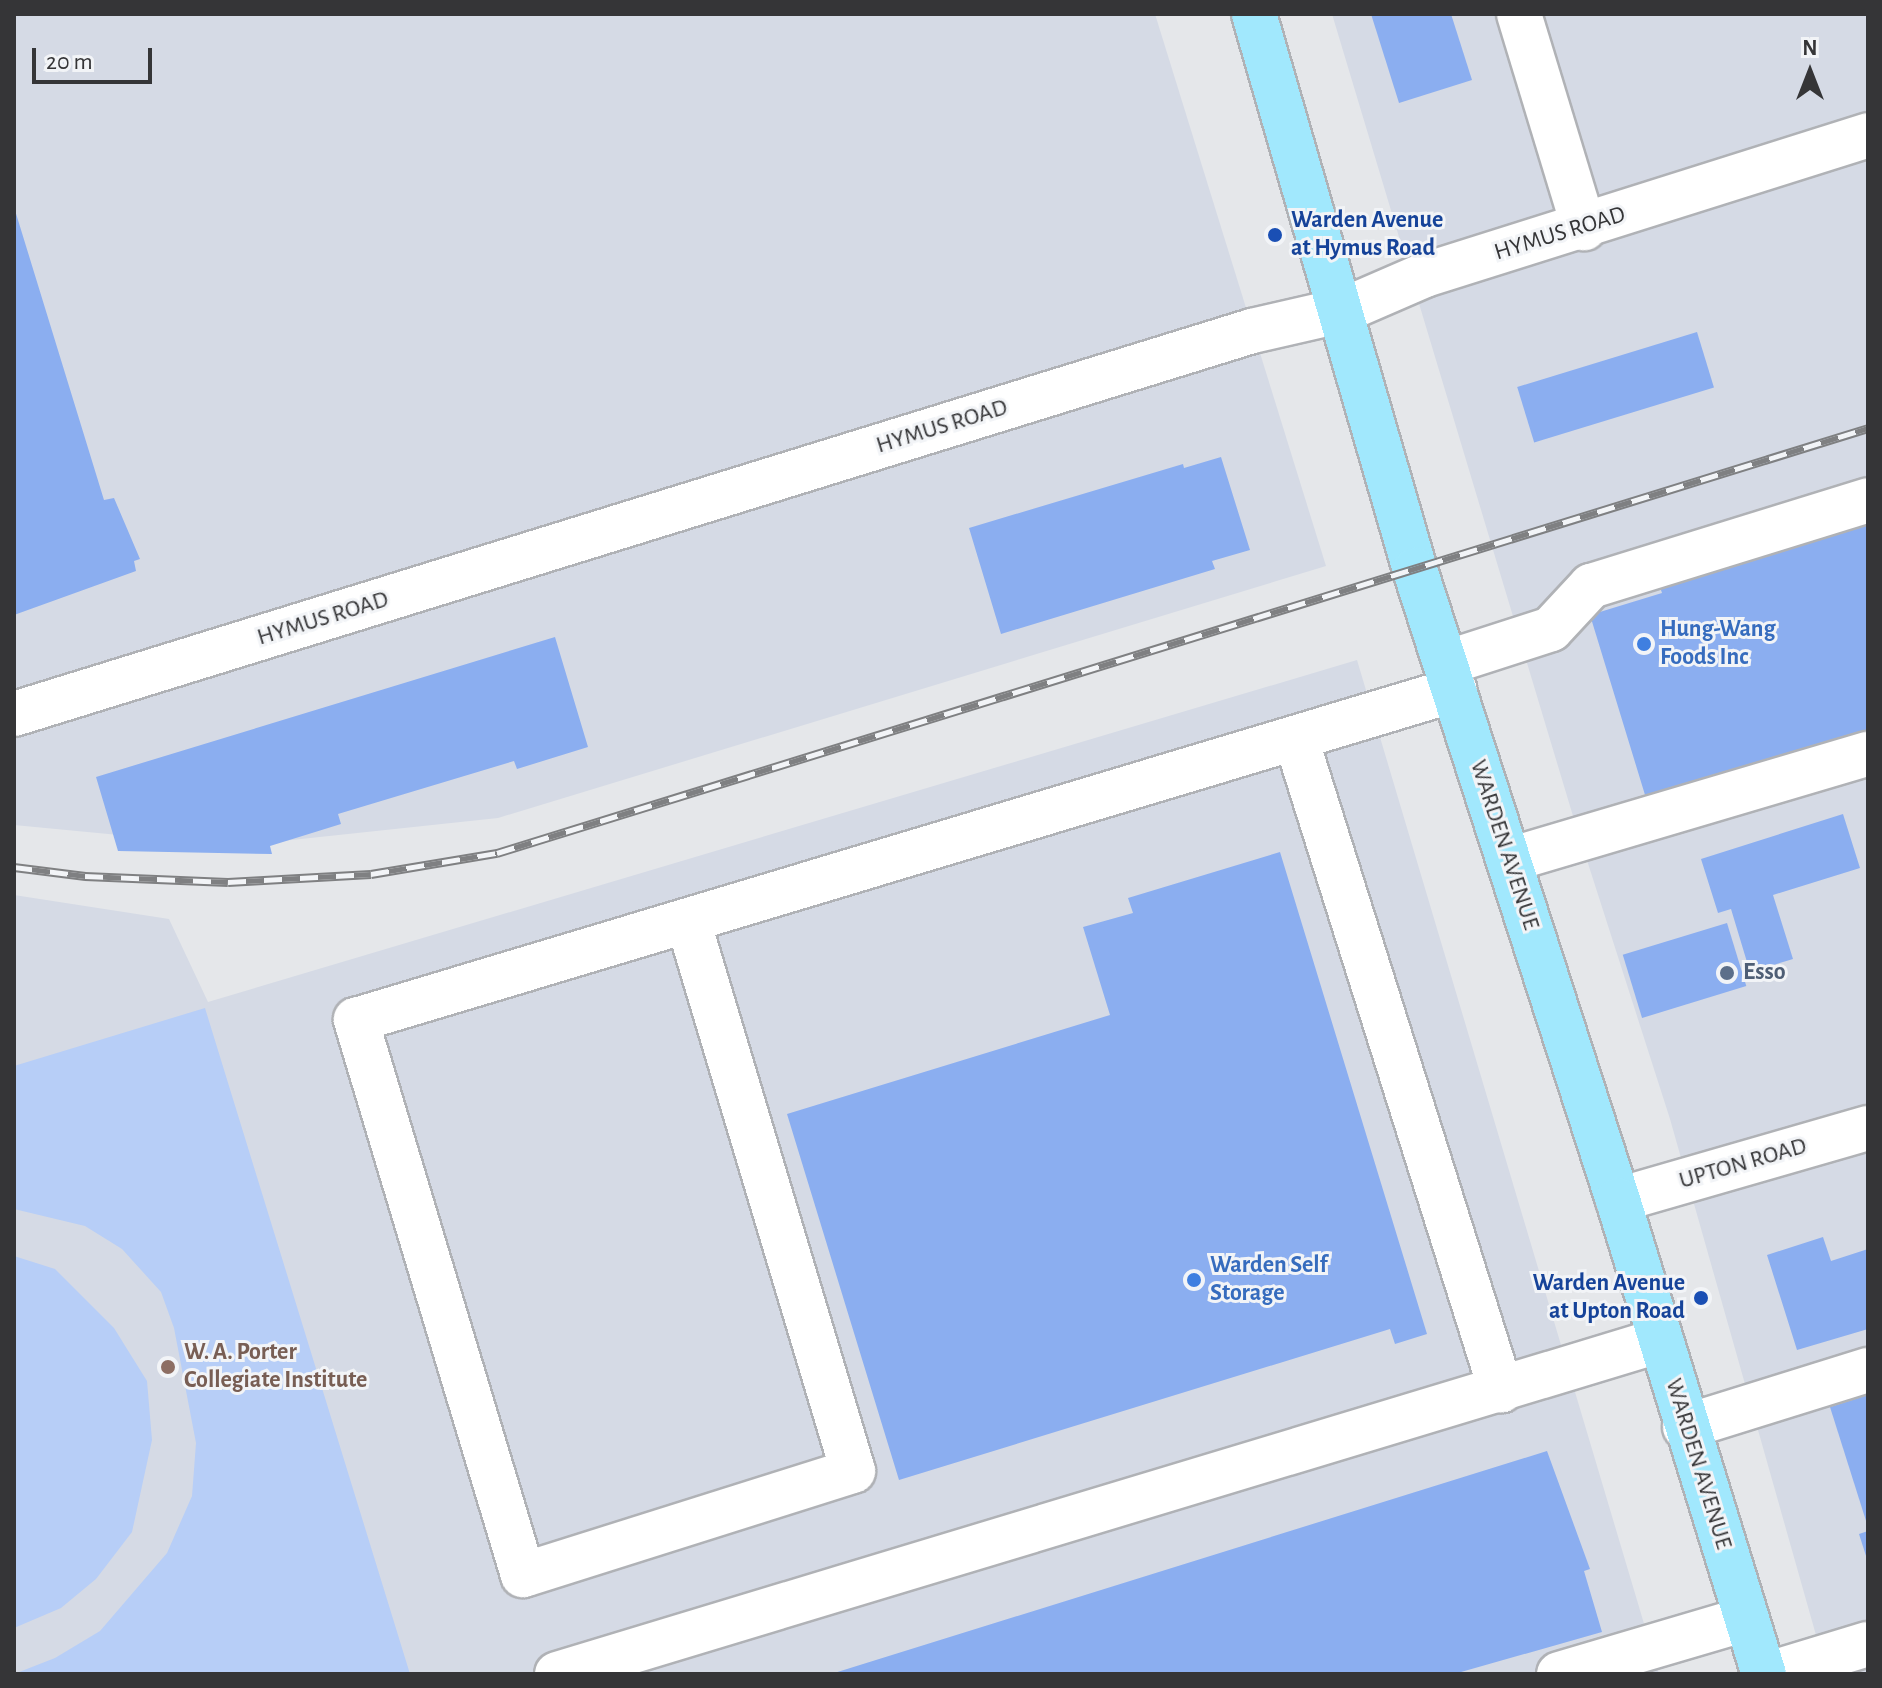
<!DOCTYPE html>
<style>
body{margin:0}
#map{position:relative;width:1882px;height:1688px;overflow:hidden;background:#e5e7ea;font-family:"Alegreya Sans",sans-serif}
div>[style]{position:absolute}
.built>*{inset:0;background:#d5dae5}
.green>*{inset:0;background:#b7cef7}
.building>*{inset:0;background:#8baef0;transform-origin:0 0}
.roads{filter:drop-shadow(2px 0 #b0b2b6) drop-shadow(-2px 0 #b0b2b6) drop-shadow(0 2px #b0b2b6) drop-shadow(0 -2px #b0b2b6)}
.minor>*{height:44px;margin:-22px;padding:0 22px;transform-origin:22px;border-radius:22px;background:#fff}
.major>*{height:44px;margin:-22px;padding:0 22px;transform-origin:22px;border-radius:22px;background:#a1e8fd}
.rail>*{height:9px;margin-top:-4.5px;transform-origin:0;background:repeating-linear-gradient(90deg,#f2f4f7 0 18px,#7f8082 0 36px);box-sizing:border-box;border-block:2px solid #7f8082}
.dots>*{width:22px;height:22px;translate:-50% -50%;box-sizing:border-box;border:4px solid #f2f4f7;border-radius:50%}
span{translate:-50% -50%;white-space:nowrap;text-align:center;line-height:1.15;-webkit-text-stroke:6px #f2f4f7;paint-order:stroke}
.transit-label{font-size:24px;color:#164399;font-weight:700}
.left{translate:0 -50%;text-align:left}
.right{translate:-100% -50%;text-align:right}
.street-label{font-size:24px;color:#353537}
.shop-label{font-size:24px;color:#366cbe;font-weight:700}
.service-label{font-size:24px;color:#4e5e75;font-weight:700}
.education-label{font-size:24px;color:#785e54;font-weight:700}
.frame{position:absolute;inset:0;border:16px solid #353537;pointer-events:none}
.north{position:absolute;left:1770px;top:32px;width:80px;height:80px;-webkit-text-stroke:6px #f2f4f7;paint-order:stroke;rotate:0deg;font-size:22px;font-weight:700;line-height:32px;text-align:center;color:#353537}
.north::after{content:'';display:block;margin:auto;width:28px;height:36px;background:#353537;clip-path:polygon(50% 0,100% 100%,50% 72%,0 100%)}
.scale{position:absolute;left:32px;top:48px;width:120px;height:36px;box-sizing:border-box;border:4px solid #353537;border-top:0;padding-left:10px;font-size:24px;line-height:28px;white-space:nowrap;color:#353537;-webkit-text-stroke:6px #f2f4f7;paint-order:stroke}
</style>
<div id="map">
<div class="built">
<div style="clip-path:polygon(14px 14px,1155px 14px,1326px 566px,498px 818px,234px 846px,14px 825px)"></div>
<div style="clip-path:polygon(1332px 14px,1868px 14px,1868px 1674px,1827px 1674px,1670px 1119px,1576px 826px)"></div>
<div style="clip-path:polygon(1357px 660px,1659px 1674px,14px 1674px,14px 895px,169px 919px,208px 1002px)"></div>
</div>
<div class="green">
<div style="clip-path:polygon(205px 1008px,410px 1674px,14px 1674px,55px 1658px,100px 1631px,167px 1553px,192px 1496px,196px 1443px,174px 1328px,161px 1292px,122px 1249px,85px 1226px,14px 1209px,14px 1066px)"></div>
<div style="clip-path:polygon(14px 1256px,55px 1269px,114px 1328px,147px 1381px,152px 1440px,132px 1532px,96px 1579px,61px 1608px,14px 1628px)"></div>
</div>
<div class="building">
<div style="clip-path:polygon(1371px 14px,1451px 14px,1472px 80px,1399px 103px)"></div>
<div style="clip-path:polygon(14px 207px,104px 500px,114px 498px,140px 559px,134px 561px,136px 571px,14px 615px)"></div>
<div style="left:1697px;top:332px;width:58px;height:188px;rotate:73deg"></div>
<div style="clip-path:polygon(1221px 457px,1250px 550px,1212px 561px,1215px 569px,1001px 634px,969px 528px,1183px 464px,1184px 468px)"></div>
<div style="clip-path:polygon(1868px 520px,1868px 750px,1649px 808px,1590px 615px,1662px 593px,1659px 584px)"></div>
<div style="clip-path:polygon(555px 637px,588px 747px,517px 769px,514px 761px,338px 814px,341px 824px,270px 846px,272px 854px,118px 851px,96px 777px)"></div>
<div style="clip-path:polygon(1843px 814px,1860px 868px,1773px 895px,1793px 959px,1750px 972px,1731px 909px,1718px 913px,1701px 859px)"></div>
<div style="clip-path:polygon(1280px 852px,1427px 1334px,1395px 1344px,1390px 1329px,899px 1480px,787px 1114px,1110px 1015px,1083px 927px,1133px 913px,1128px 898px)"></div>
<div style="left:1727px;top:923px;width:66px;height:109px;rotate:73deg"></div>
<div style="clip-path:polygon(1823px 1237px,1831px 1261px,1868px 1249px,1868px 1329px,1797px 1350px,1767px 1255px)"></div>
<div style="clip-path:polygon(1868px 1395px,1868px 1524px,1867px 1524px,1830px 1407px)"></div>
<div style="clip-path:polygon(1547px 1451px,1590px 1569px,1584px 1571px,1602px 1632px,1454px 1674px,831px 1674px)"></div>
<div style="clip-path:polygon(1868px 1531px,1868px 1559px,1867px 1559px,1859px 1534px)"></div>
</div>
<div class="roads">
<div class="minor">
<div style="left:1519px;top:14px;width:224px;rotate:73.1deg"></div>
<div style="left:1446px;top:663px;width:110px;rotate:-17.9deg"></div>
<div style="left:1551px;top:629px;width:59px;rotate:-47.1deg"></div>
<div style="left:1591px;top:586px;width:290px;rotate:-17.2deg"></div>
<div style="left:14px;top:714px;width:1296px;rotate:-17.19deg"></div>
<div style="left:1252px;top:331px;width:94px;rotate:-12.9deg"></div>
<div style="left:1344px;top:310px;width:88px;rotate:-23.4deg"></div>
<div style="left:1425px;top:275px;width:465px;rotate:-17.5deg"></div>
<div style="left:1296px;top:739px;width:683px;rotate:72.52deg"></div>
<div style="left:1509px;top:860px;width:374px;rotate:-16.5deg"></div>
<div style="left:688px;top:921px;width:574px;rotate:73.3deg"></div>
<div style="left:853px;top:1471px;width:346px;rotate:162.5deg"></div>
<div style="left:523px;top:1575px;width:580px;rotate:-106.75deg"></div>
<div style="left:356px;top:1020px;width:1147px;rotate:-16.73deg"></div>
<div style="left:1618px;top:1200px;width:260px;rotate:-16.1deg"></div>
<div style="left:1685px;top:1427px;width:192px;rotate:-17.3deg"></div>
<div style="left:557px;top:1674px;width:1153px;rotate:-16.83deg"></div>
<div style="left:1559px;top:1674px;width:195px;rotate:-16.4deg"></div>
<div style="left:1769px;top:1674px;width:103px;rotate:-16.9deg"></div>
</div>
<div class="major">
<div style="left:1254px;top:14px;width:579px;rotate:73.85deg"></div>
<div style="left:1415px;top:570px;width:662px;rotate:72.14deg"></div>
<div style="left:1618px;top:1200px;width:496px;rotate:72.9deg"></div>
</div>
</div>
<div class="rail">
<div style="left:14px;top:867px;width:72px;rotate:7.2deg"></div>
<div style="left:85px;top:876px;width:143px;rotate:2.4deg"></div>
<div style="left:228px;top:882px;width:143px;rotate:-3.2deg"></div>
<div style="left:371px;top:874px;width:128px;rotate:-9.5deg"></div>
<div style="left:497px;top:853px;width:1435px;rotate:-17.22deg"></div>
</div>
<div class="dots">
<div style="left:1275px;top:235px;background:#1a4fb4"></div>
<div style="left:1644px;top:644px;background:#3f7fe0"></div>
<div style="left:1727px;top:973px;background:#5c6f8a"></div>
<div style="left:1194px;top:1280px;background:#3f7fe0"></div>
<div style="left:1701px;top:1298px;background:#1a4fb4"></div>
<div style="left:168px;top:1367px;background:#8d6e63"></div>
</div>
<div class="transit-label">
<span class="left" style="left:1291px;top:235px">Warden Avenue<br>at Hymus Road</span>
<span class="right" style="left:1685px;top:1298px">Warden Avenue<br>at Upton Road</span>
</div>
<div class="street-label">
<span style="left:1560px;top:234px;rotate:-17deg">HYMUS ROAD</span>
<span style="left:942px;top:427px;rotate:-17deg">HYMUS ROAD</span>
<span style="left:323px;top:619px;rotate:-17deg">HYMUS ROAD</span>
<span style="left:1504px;top:845px;rotate:72deg">WARDEN AVENUE</span>
<span style="left:1743px;top:1164px;rotate:-16deg">UPTON ROAD</span>
<span style="left:1698px;top:1464px;rotate:73deg">WARDEN AVENUE</span>
</div>
<div class="shop-label">
<span class="left" style="left:1660px;top:644px">Hung-Wang<br>Foods Inc</span>
<span class="left" style="left:1210px;top:1280px">Warden Self<br>Storage</span>
</div>
<div class="service-label">
<span class="left" style="left:1743px;top:973px">Esso</span>
</div>
<div class="education-label">
<span class="left" style="left:184px;top:1367px">W. A. Porter<br>Collegiate Institute</span>
</div>
<div class="frame"></div>
<div class="north">N</div>
<div class="scale">20 m</div>
</div>
